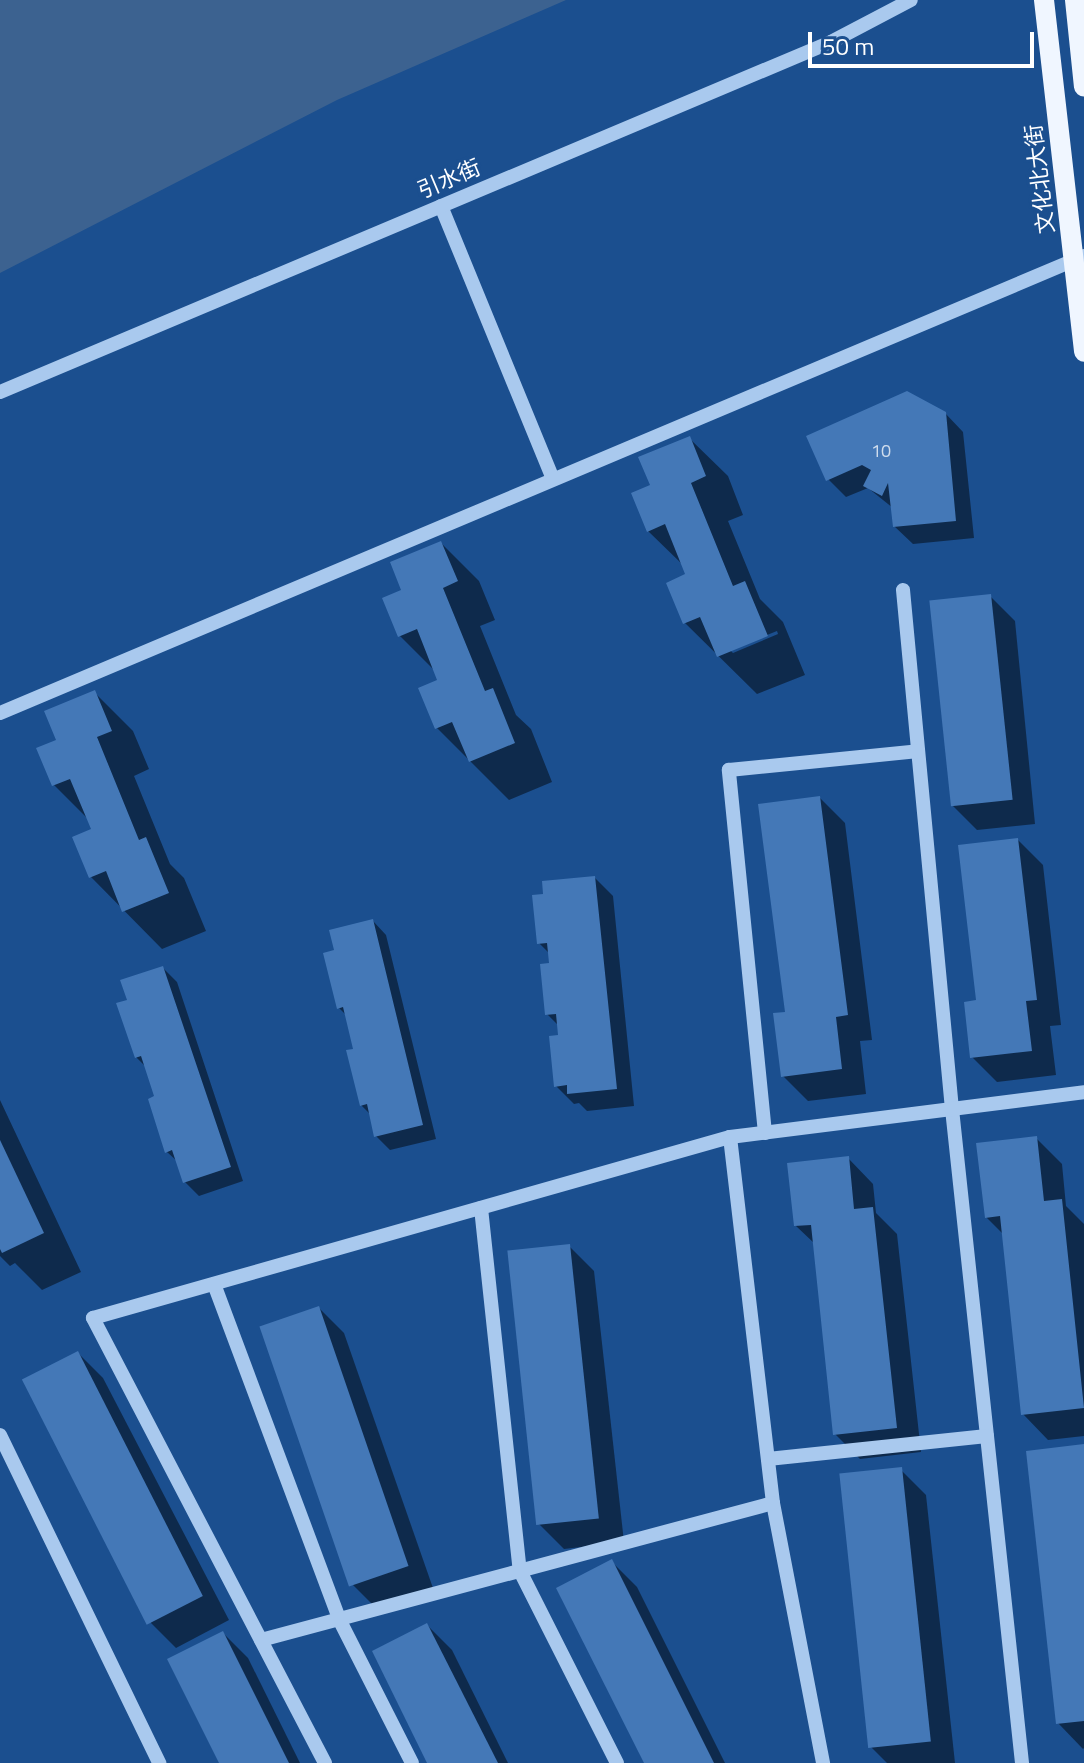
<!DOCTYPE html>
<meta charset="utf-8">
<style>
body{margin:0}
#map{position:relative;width:1084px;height:1763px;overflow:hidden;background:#1b4f8f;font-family:"Titillium Web","Noto Sans SC",sans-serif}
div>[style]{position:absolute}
.water>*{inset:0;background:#3c6290}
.shadow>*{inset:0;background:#0007}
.building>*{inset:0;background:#4478b7;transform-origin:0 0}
.minor>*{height:14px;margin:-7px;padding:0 7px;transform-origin:7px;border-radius:7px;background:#a9c9ee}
.major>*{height:20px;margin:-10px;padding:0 10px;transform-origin:10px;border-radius:10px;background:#f0f6ff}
span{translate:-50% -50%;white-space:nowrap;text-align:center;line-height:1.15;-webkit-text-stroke:6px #1b4f8f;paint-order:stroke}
.number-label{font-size:18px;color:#d0dded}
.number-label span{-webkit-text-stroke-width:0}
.street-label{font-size:22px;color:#fff}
.scale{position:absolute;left:808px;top:32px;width:226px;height:36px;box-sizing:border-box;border:4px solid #fff;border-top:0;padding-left:10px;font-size:24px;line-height:28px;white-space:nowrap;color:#fff;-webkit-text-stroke:6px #1b4f8f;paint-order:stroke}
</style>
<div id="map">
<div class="water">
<div style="clip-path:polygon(0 0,566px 0,337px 100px,0 273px)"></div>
</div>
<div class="shadow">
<div style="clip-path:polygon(945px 413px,963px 432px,974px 538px,913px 544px,894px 526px,893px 508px,868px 488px,846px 497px,828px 479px)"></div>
<div style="clip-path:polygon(evenodd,689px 438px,728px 476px,743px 515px,728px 521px,760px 599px,783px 622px,805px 675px,757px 694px,685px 623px,688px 575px,684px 566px,648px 531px,653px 486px,689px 438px,777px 631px,778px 634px,733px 653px,730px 650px,777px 631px)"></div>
<div style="clip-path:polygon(441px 543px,479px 581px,495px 620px,480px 626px,516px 715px,531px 729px,552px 782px,509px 800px,437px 728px,440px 681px,436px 672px,400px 636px,404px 591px)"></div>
<div style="clip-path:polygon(990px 596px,1015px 621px,1035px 824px,977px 830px,952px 805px)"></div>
<div style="clip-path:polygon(94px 692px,133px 731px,149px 769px,134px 776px,170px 864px,184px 878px,206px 931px,162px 949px,91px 877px,94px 830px,90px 821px,54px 785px,58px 741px)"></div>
<div style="clip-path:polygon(820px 798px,845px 823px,872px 1040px,860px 1041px,866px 1094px,808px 1101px,783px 1076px,787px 1013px)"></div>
<div style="clip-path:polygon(1018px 840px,1043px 865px,1061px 1025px,1050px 1026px,1056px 1075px,997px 1082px,972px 1057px)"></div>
<div style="clip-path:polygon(595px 878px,613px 896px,634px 1106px,587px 1111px,579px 1103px,574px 1104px,556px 1086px,560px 1037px,559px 1026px,547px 1014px,550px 954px,539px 943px)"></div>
<div style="clip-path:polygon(373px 921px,386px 935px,436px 1139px,390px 1150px,376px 1136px,371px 1115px,361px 1105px,355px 1050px,347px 1016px,339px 1008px,336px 951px)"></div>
<div style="clip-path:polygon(163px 968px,177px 982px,243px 1181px,199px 1196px,185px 1182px,178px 1162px,167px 1152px,156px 1098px,146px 1067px,136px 1057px,129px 1001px)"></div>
<div style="clip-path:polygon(0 1100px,81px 1272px,42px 1290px,15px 1263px,10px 1266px,0 1256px)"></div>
<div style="clip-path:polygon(1036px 1138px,1062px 1164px,1066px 1206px,1084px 1224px,1084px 1436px,1048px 1440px,1023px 1414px,1003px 1234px,986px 1217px)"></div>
<div style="clip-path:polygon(848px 1158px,873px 1184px,876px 1213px,897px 1234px,921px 1452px,860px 1459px,835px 1434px,815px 1244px,796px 1226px)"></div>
<div style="clip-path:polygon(569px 1246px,594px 1271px,624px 1542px,564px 1549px,539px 1524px)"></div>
<div style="clip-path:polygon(319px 1308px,344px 1333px,434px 1591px,378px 1610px,353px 1585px)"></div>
<div style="clip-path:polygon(78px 1353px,103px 1378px,229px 1620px,176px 1648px,151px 1623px)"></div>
<div style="clip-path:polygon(1084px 1446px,1084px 1748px,1083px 1749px,1058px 1723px)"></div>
<div style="clip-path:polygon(901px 1470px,926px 1495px,955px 1763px,887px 1763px,871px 1747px)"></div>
<div style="clip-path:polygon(612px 1562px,637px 1587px,725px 1763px,646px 1763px)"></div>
<div style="clip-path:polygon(427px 1625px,452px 1650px,508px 1763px,430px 1763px)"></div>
<div style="clip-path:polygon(223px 1633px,248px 1658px,300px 1763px,221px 1763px)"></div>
</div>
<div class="building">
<div style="clip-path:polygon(907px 391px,946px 412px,956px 521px,893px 527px,888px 483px,882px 496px,863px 486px,871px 470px,862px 465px,826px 481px,806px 436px)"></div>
<div style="clip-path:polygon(690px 436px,706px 476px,691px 483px,733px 586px,745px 581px,768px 636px,717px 657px,700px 617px,683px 624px,666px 583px,685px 574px,665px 524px,647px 532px,631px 493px,650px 485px,638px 457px)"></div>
<div style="clip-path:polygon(441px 541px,458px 581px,443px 588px,485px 691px,493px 688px,515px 743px,469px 762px,452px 722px,435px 729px,418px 688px,437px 680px,417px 629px,398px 637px,382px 598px,401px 590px,390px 562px)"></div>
<div style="left:991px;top:594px;width:207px;height:62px;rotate:84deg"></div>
<div style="clip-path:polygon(95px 690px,112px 731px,97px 737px,139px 840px,146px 837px,169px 893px,122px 912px,106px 871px,89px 878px,72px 837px,91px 829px,70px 779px,52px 786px,36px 748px,56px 740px,44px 711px)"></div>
<div style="clip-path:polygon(820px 796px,848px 1015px,836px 1017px,842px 1069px,781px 1077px,773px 1013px,785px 1012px,758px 804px)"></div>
<div style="clip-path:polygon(1018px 838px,1037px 1000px,1026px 1001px,1032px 1051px,970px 1058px,964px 1002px,976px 1000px,958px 845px)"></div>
<div style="clip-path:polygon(595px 876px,617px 1089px,567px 1094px,567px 1085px,554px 1087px,549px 1036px,558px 1035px,556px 1014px,545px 1015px,540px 964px,549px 963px,547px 943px,537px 944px,532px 895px,543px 894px,542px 881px)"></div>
<div style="clip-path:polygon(373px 919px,423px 1125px,374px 1137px,367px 1104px,360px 1106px,346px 1050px,353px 1049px,343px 1007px,337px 1009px,323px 953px,334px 950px,329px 930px)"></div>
<div style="clip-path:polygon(163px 966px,231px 1167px,183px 1183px,172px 1150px,165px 1153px,148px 1099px,154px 1096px,141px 1056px,135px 1058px,116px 1003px,127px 1000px,120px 980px)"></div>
<div style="clip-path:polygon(1037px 1136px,1044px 1201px,1062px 1199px,1084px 1408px,1021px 1415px,1000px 1216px,985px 1218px,976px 1143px)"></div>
<div style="clip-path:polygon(0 1140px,44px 1233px,2px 1253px,0 1249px)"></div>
<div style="clip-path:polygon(849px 1156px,854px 1209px,873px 1207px,897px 1428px,833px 1435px,811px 1225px,794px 1226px,787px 1163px)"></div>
<div style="left:570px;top:1244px;width:276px;height:63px;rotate:84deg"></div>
<div style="left:319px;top:1306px;width:275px;height:63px;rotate:71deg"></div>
<div style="left:78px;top:1351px;width:275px;height:63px;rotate:63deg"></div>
<div style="clip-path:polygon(1084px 1444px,1084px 1721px,1056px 1724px,1026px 1451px)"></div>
<div style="left:902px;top:1467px;width:276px;height:63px;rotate:84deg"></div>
<div style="clip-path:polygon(612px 1559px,714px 1763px,644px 1763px,556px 1588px)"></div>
<div style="clip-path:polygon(427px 1623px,498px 1763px,427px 1763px,372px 1651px)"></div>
<div style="clip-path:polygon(223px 1631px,289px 1763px,219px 1763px,167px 1659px)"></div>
</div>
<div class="minor">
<div style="left:441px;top:206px;width:295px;rotate:67.7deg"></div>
<div style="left:0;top:392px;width:902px;rotate:-22.84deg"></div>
<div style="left:831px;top:42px;width:90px;rotate:-27.7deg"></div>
<div style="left:903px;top:590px;width:521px;rotate:84.61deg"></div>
<div style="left:952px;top:1109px;width:658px;rotate:83.89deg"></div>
<div style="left:0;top:713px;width:1176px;rotate:-22.86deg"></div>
<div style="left:765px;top:1133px;width:365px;rotate:-95.7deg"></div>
<div style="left:729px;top:770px;width:190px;rotate:-5.7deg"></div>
<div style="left:730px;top:1137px;width:369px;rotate:83.3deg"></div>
<div style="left:773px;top:1503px;width:265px;rotate:79.1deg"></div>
<div style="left:481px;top:1208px;width:365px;rotate:83.9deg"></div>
<div style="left:520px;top:1571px;width:215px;rotate:63.2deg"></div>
<div style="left:214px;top:1284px;width:358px;rotate:69.5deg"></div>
<div style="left:339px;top:1619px;width:161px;rotate:63.1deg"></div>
<div style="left:0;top:1435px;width:365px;rotate:64.1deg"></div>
<div style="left:768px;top:1459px;width:220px;rotate:-6deg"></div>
<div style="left:261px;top:1640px;width:530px;rotate:-14.98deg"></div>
<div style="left:325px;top:1763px;width:502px;rotate:-117.54deg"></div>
<div style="left:93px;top:1318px;width:662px;rotate:-15.86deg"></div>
<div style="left:730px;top:1137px;width:357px;rotate:-7.2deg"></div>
</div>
<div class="major">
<div style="left:1044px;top:0;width:354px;rotate:83.5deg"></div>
<div style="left:1075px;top:0;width:87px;rotate:84.1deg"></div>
</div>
<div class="number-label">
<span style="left:881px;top:451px">10</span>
</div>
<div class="street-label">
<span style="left:449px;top:179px;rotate:-23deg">引水街</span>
<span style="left:1040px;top:179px;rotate:-97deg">文化北大街</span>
</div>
<div class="scale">50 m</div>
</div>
